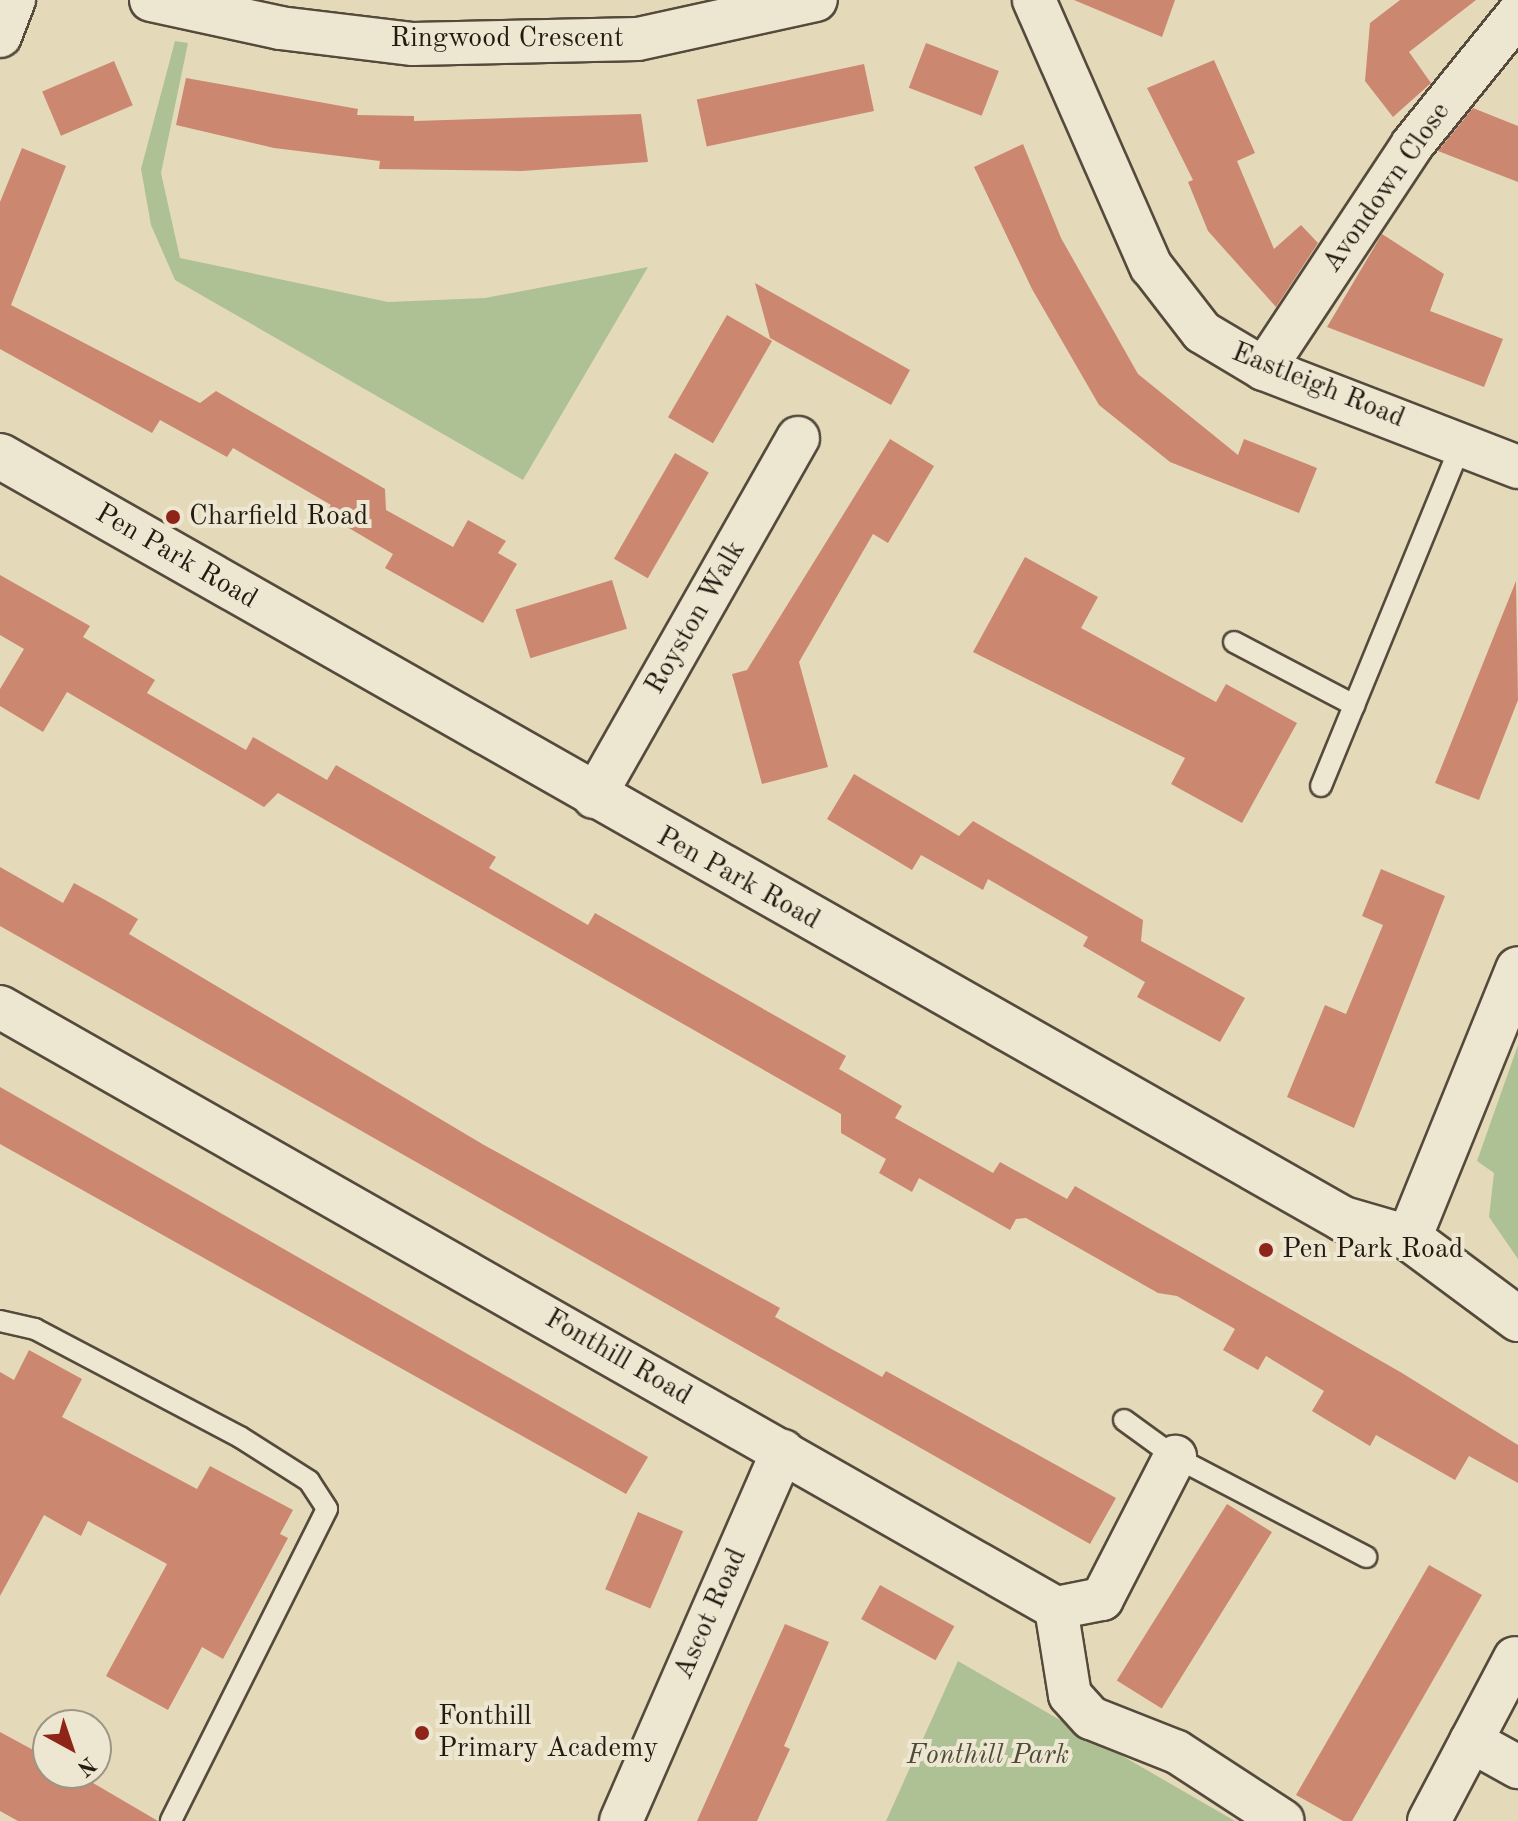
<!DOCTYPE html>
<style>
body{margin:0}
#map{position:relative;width:1518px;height:1821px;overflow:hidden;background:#e4daba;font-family:"Old Standard TT",serif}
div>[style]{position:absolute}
.green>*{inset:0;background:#aec195}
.building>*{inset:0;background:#cc8770;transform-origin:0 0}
.roads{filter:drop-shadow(2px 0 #554a3b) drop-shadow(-2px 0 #554a3b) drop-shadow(0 2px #554a3b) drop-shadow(0 -2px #554a3b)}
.service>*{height:20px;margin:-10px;padding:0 10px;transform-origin:10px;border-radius:10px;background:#ede7d2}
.minor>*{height:42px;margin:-21px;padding:0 21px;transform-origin:21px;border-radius:21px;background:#ede7d2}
.tertiary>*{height:44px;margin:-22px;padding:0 22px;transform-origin:22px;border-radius:22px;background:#ede7d2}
.dots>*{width:22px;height:22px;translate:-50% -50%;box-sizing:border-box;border:4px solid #ede7d2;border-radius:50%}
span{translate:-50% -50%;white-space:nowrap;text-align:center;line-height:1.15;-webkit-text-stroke:8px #ede7d2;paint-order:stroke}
.street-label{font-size:28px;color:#251a11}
.poi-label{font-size:28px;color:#251a11}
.left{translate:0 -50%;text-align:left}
.park-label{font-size:28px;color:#4e4c39;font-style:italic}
.north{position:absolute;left:32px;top:1709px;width:80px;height:80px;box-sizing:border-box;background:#ede7d2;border:2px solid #9d9585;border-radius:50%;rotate:140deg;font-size:22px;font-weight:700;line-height:32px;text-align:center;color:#251a11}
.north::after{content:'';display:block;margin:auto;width:28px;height:36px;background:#8f2418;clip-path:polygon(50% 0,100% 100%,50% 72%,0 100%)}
</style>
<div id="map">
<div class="green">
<div style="clip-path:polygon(175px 41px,188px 43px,161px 173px,180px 258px,388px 302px,485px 298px,648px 267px,523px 480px,175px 280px,151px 225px,141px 169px)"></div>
<div style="clip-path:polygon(1518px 1045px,1518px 1259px,1489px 1217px,1494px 1173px,1477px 1161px)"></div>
<div style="clip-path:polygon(958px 1661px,1235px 1821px,886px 1821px)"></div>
</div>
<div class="building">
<div style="clip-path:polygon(1074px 0,1175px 0,1162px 37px)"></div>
<div style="clip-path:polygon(1400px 0,1476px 0,1409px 52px,1431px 83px,1393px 117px,1365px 81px,1370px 23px)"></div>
<div style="left:926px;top:43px;width:78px;height:48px;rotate:21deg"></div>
<div style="clip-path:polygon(1214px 60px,1255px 153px,1237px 161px,1274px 249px,1301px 225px,1318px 243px,1276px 307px,1208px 231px,1188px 182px,1193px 180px,1147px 88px)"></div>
<div style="left:114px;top:61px;width:48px;height:78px;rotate:67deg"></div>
<div style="left:864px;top:64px;width:48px;height:171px;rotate:78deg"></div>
<div style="clip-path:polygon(186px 78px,358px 109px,357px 115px,414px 116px,414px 121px,641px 114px,648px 162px,522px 171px,379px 169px,380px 161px,274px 148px,176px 125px)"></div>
<div style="clip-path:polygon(1473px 108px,1518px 126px,1518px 182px,1438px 151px)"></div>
<div style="clip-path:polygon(1023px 144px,1061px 238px,1138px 374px,1238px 455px,1244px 439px,1317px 468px,1299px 513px,1170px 462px,1099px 405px,1032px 289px,974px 167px)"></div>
<div style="clip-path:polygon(22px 148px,66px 166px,11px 305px,200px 403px,216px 391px,385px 489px,386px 510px,453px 547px,468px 520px,506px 541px,498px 553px,517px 564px,483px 623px,385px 568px,393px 554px,325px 514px,331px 505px,233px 448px,227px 457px,160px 420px,152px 433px,0 349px,0 202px)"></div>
<div style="clip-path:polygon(1382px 234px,1444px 274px,1430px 311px,1503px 339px,1484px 387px,1327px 327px)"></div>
<div style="clip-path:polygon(755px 283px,910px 370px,891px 405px,770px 338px)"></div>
<div style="left:727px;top:315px;width:52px;height:118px;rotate:30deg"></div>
<div style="clip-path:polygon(890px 439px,934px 466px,888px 543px,873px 534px,799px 662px,828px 767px,762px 784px,732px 674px,747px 670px)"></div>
<div style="left:675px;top:453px;width:39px;height:122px;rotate:30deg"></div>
<div style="clip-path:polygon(1025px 557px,1098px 597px,1081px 628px,1216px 702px,1226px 684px,1297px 723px,1242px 823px,1171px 784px,1185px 758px,973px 652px)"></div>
<div style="clip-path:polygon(0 575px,90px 626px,83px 637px,155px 680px,147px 693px,246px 750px,253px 737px,327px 780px,336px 765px,496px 857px,489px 868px,588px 925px,595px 913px,846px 1056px,839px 1069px,902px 1106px,895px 1118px,945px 1146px,993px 1173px,1000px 1162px,1067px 1199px,1075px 1186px,1402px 1373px,1518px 1445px,1518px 1483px,1469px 1456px,1455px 1480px,1376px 1435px,1370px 1446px,1312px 1411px,1324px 1391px,1266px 1356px,1258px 1370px,1223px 1350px,1235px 1329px,1177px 1296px,1158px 1293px,1026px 1218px,1016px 1219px,1010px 1230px,919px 1178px,912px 1192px,879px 1173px,886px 1159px,841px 1133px,841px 1114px,278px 793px,264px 807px,67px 692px,43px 732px,0 706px,0 689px,24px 649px,0 635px)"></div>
<div style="left:612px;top:580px;width:51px;height:101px;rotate:73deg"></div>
<div style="clip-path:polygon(1516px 581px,1518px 700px,1479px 800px,1435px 783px)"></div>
<div style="clip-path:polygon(854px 774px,959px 836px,973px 821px,1143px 920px,1141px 941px,1245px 998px,1220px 1042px,1137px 997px,1145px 982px,1083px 946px,1088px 937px,988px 879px,983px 890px,921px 855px,912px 870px,827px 819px)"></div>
<div style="clip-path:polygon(0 867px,63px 903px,74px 883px,107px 901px,138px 919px,129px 934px,484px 1145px,780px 1308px,775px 1317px,828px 1347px,882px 1377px,886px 1371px,1116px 1498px,1090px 1544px,0 926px)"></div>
<div style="clip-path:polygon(1381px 869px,1445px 896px,1354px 1128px,1287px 1097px,1325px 1005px,1346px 1014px,1383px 925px,1362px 916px)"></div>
<div style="clip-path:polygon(0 1087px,648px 1457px,626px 1494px,0 1144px)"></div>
<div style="clip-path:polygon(29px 1350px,82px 1379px,62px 1417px,197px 1489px,210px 1466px,293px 1510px,280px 1534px,288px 1538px,223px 1659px,202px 1647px,168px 1710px,106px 1676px,167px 1564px,88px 1521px,81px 1536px,44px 1515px,0 1596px,0 1372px,14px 1380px)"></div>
<div style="left:1227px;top:1504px;width:53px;height:208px;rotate:32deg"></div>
<div style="left:638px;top:1512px;width:49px;height:84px;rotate:23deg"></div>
<div style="clip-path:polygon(1429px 1565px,1482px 1595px,1352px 1821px,1343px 1821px,1296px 1795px)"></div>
<div style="left:880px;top:1585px;width:85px;height:39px;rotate:29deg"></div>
<div style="clip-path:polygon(785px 1624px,829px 1642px,784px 1746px,790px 1749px,757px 1821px,697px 1821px)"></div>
<div style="clip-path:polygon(0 1732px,48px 1758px,48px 1773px,76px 1773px,158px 1821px,18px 1821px,0 1811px)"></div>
</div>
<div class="roads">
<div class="service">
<div style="left:1234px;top:642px;width:136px;rotate:27.7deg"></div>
<div style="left:1321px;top:786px;width:371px;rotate:-67.7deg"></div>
<div style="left:0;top:1321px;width:36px;rotate:13deg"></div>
<div style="left:35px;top:1329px;width:232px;rotate:27.8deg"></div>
<div style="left:240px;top:1437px;width:82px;rotate:32.5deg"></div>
<div style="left:309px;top:1481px;width:33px;rotate:57deg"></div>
<div style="left:327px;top:1509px;width:349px;rotate:116.6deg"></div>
<div style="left:1124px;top:1420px;width:63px;rotate:36deg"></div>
<div style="left:1175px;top:1457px;width:216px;rotate:27.6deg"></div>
</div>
<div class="minor">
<div style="left:151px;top:0;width:132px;rotate:12.2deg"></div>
<div style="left:280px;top:28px;width:134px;rotate:6.9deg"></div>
<div style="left:413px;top:44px;width:225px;rotate:-1.3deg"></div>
<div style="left:638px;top:39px;width:182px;rotate:-12.4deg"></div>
<div style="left:1034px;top:0;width:291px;rotate:66.3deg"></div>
<div style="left:1151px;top:266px;width:83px;rotate:52.3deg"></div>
<div style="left:1202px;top:332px;width:72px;rotate:30.8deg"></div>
<div style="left:1264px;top:369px;width:272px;rotate:21.1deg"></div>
<div style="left:0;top:36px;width:39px;rotate:-69deg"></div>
<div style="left:1264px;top:369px;width:268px;rotate:-56.5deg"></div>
<div style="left:1412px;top:145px;width:169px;rotate:-51deg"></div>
<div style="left:594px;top:797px;width:413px;rotate:-60.4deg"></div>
<div style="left:0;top:1007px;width:1215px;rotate:29.65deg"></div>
<div style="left:1056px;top:1608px;width:47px;rotate:-11.1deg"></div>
<div style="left:1102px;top:1599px;width:160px;rotate:-62.8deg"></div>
<div style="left:1056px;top:1608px;width:88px;rotate:80.9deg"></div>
<div style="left:1070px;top:1695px;width:31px;rotate:48deg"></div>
<div style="left:1091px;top:1718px;width:92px;rotate:21.6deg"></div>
<div style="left:1177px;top:1752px;width:126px;rotate:33.1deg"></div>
<div style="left:1471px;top:1741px;width:54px;rotate:29deg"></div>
<div style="left:621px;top:1821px;width:404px;rotate:-66.4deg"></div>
<div style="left:1429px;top:1821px;width:184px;rotate:-62.2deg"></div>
</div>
<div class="tertiary">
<div style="left:0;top:456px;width:1545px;rotate:29.6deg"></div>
<div style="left:1343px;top:1219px;width:69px;rotate:16.1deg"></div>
<div style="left:1409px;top:1238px;width:136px;rotate:36.6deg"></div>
<div style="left:1409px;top:1238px;width:290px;rotate:-67.9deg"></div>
</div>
</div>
<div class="dots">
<div style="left:173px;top:517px;background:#8f2418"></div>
<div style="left:1266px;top:1250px;background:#8f2418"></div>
<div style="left:422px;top:1733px;background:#8f2418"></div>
</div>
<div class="street-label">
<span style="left:507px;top:39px">Ringwood Crescent</span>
<span style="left:1387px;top:188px;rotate:-55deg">Avondown Close</span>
<span style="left:1318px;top:386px;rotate:22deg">Eastleigh Road</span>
<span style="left:176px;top:557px;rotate:30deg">Pen Park Road</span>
<span style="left:696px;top:618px;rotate:-60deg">Royston Walk</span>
<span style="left:738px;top:879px;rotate:29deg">Pen Park Road</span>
<span style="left:618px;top:1358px;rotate:30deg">Fonthill Road</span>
<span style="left:711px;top:1614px;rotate:-66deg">Ascot Road</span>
</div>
<div class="poi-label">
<span class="left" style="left:189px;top:517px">Charfield Road</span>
<span class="left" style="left:1282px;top:1250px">Pen Park Road</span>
<span class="left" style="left:438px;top:1733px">Fonthill<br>Primary Academy</span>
</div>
<div class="park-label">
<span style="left:988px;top:1756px">Fonthill Park</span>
</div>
<div class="north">N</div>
</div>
